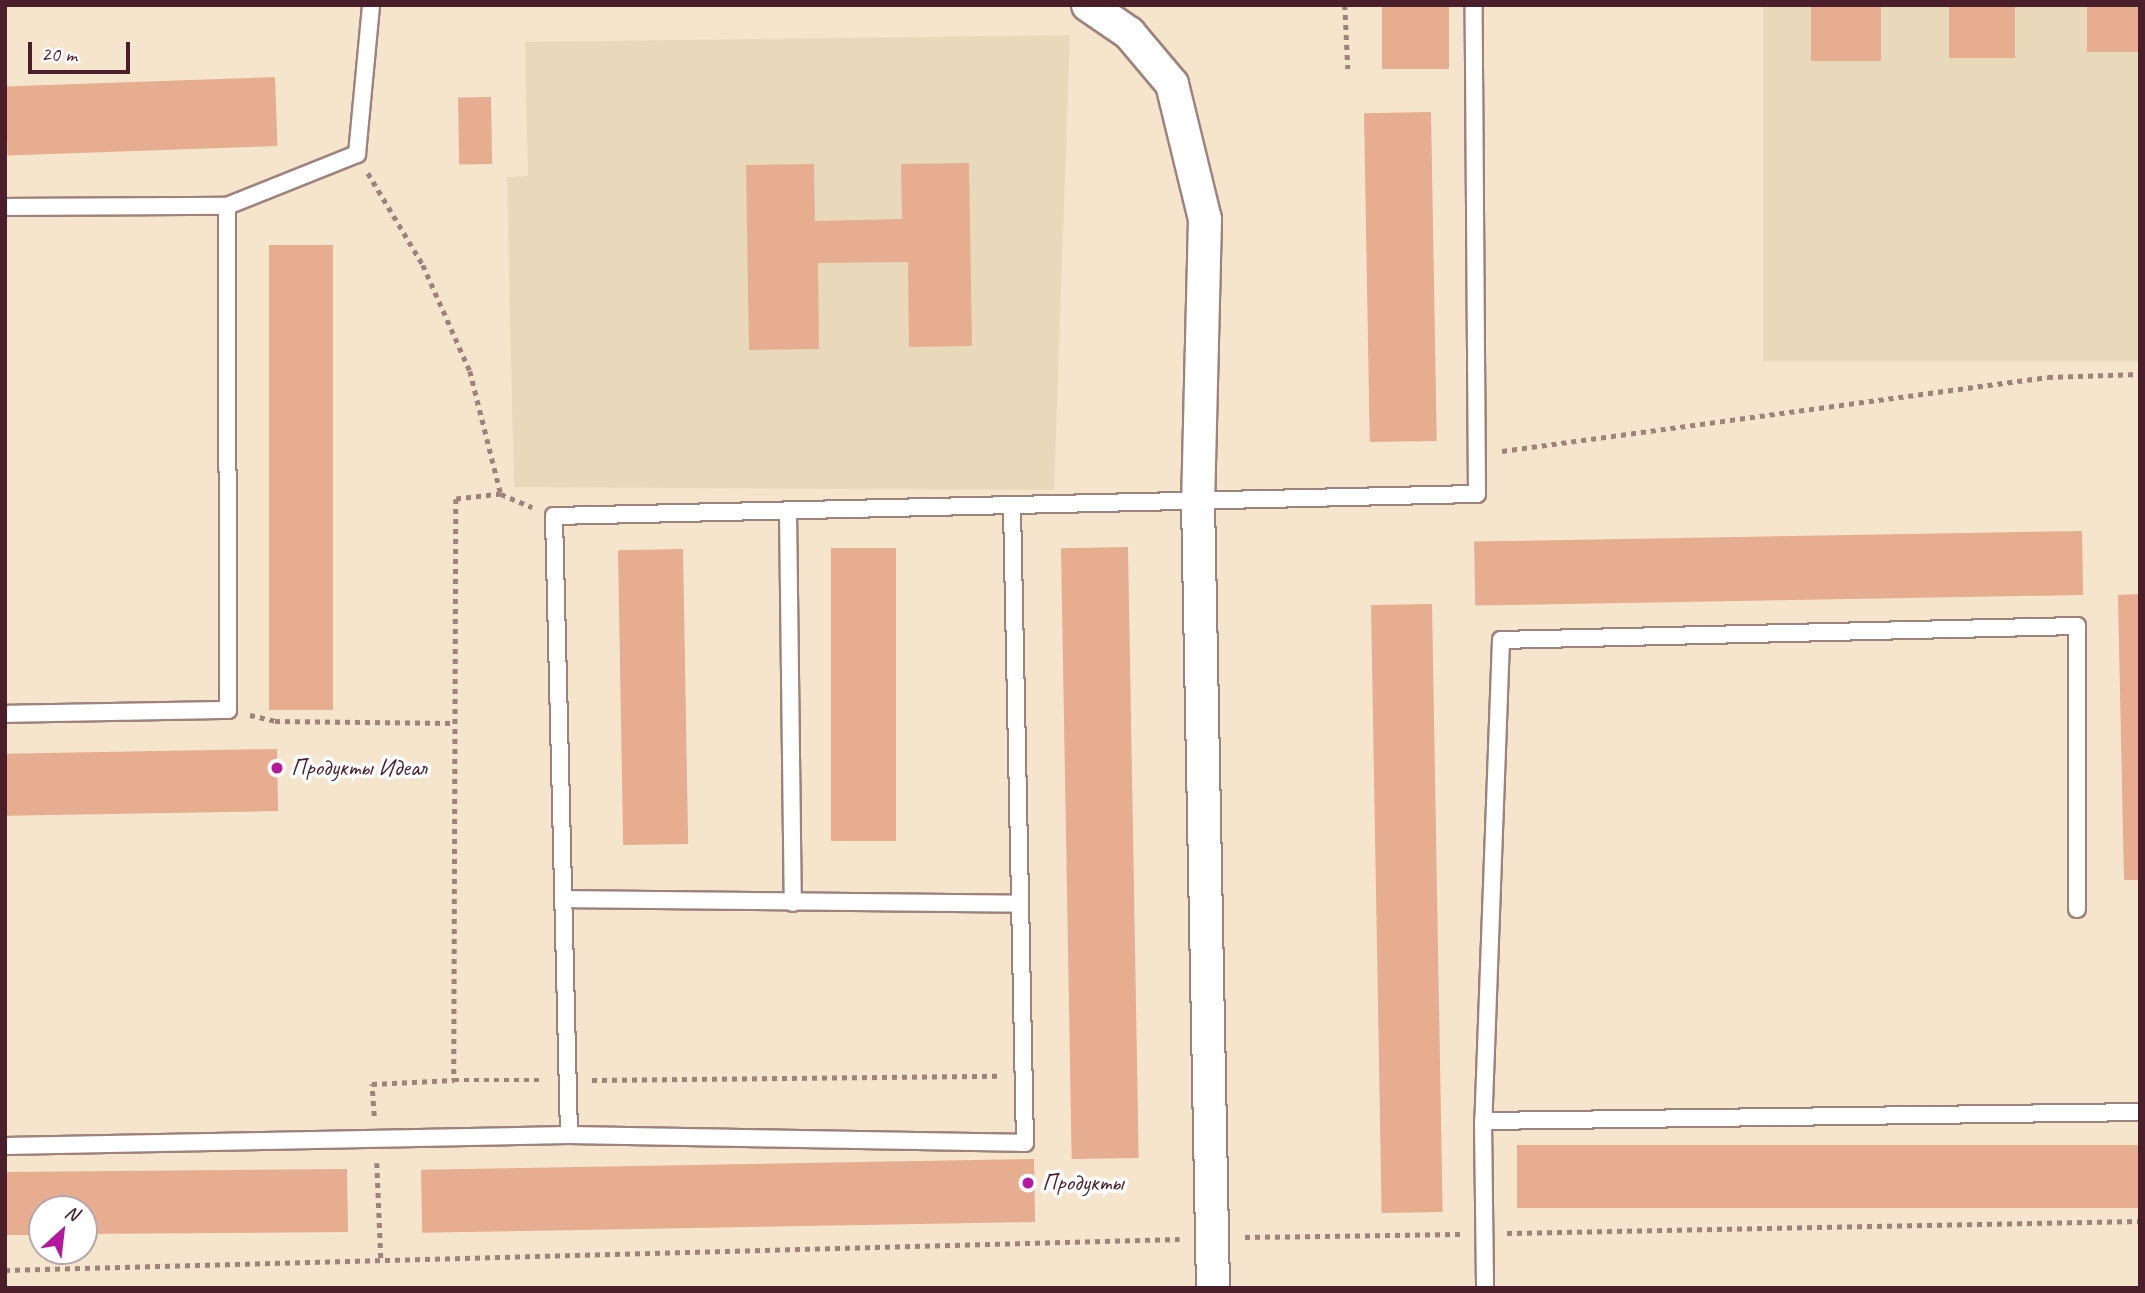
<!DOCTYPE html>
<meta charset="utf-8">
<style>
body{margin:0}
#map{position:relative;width:2145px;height:1293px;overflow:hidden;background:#f4e5cc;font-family:Caveat,sans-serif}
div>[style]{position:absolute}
.built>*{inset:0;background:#e8d9ba;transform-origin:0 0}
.building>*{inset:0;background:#e6ad90;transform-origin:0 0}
.path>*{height:4.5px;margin-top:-2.25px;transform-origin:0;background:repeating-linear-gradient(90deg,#9f827c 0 5px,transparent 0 10px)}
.roads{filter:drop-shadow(2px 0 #9f827c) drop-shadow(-2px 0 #9f827c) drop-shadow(0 2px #9f827c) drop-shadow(0 -2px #9f827c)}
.service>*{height:16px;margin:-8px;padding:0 8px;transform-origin:8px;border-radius:8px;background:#fff}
.minor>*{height:32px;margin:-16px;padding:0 16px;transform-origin:16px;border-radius:16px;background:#fff}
.dots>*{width:19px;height:19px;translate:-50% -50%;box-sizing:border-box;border:4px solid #fff;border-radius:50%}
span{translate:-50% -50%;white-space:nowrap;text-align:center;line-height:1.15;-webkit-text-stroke:7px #fff;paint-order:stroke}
.poi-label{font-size:24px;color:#4a1f2b}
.left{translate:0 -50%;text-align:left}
.frame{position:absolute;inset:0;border:7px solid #4a1f2b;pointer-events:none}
.north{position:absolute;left:28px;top:1195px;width:70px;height:70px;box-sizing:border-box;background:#fff;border:2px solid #b7a5aa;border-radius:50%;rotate:27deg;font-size:19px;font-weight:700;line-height:28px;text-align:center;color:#4a1f2b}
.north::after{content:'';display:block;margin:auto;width:24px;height:32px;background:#b5179e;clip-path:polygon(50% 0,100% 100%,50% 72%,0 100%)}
.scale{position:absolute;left:28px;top:42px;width:102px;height:32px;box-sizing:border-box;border:4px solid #4a1f2b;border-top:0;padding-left:9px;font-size:21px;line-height:24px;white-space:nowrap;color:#4a1f2b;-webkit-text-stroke:5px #fff;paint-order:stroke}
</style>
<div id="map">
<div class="built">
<div style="left:1763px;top:5px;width:377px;height:356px"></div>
<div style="clip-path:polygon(1070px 35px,1054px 490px,514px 487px,507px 177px,528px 176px,525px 42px)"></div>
</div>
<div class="building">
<div style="left:1382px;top:5px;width:67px;height:64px"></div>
<div style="left:1811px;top:5px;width:70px;height:56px"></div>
<div style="left:1949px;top:5px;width:66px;height:53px"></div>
<div style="left:2087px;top:5px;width:53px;height:47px"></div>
<div style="left:275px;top:77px;width:69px;height:270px;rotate:88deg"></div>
<div style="left:491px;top:97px;width:67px;height:33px;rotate:89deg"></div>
<div style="left:1431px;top:112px;width:329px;height:67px;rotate:89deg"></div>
<div style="clip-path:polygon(969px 163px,972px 346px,909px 347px,908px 262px,818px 263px,819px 349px,749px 350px,746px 165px,814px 164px,815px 221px,902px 219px,901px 164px)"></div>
<div style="left:269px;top:245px;width:64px;height:465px"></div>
<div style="left:2082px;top:531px;width:64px;height:608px;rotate:89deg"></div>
<div style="left:1128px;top:547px;width:611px;height:67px;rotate:89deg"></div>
<div style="left:831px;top:548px;width:65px;height:293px"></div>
<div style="left:683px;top:549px;width:295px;height:65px;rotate:89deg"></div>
<div style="clip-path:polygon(2140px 594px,2140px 880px,2124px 880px,2118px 595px)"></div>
<div style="left:1432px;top:604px;width:608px;height:61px;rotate:89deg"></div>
<div style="left:277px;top:749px;width:62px;height:272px;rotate:89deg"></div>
<div style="left:2140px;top:1145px;width:63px;height:623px;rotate:90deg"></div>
<div style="left:1034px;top:1159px;width:63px;height:613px;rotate:89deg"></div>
<div style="clip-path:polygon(347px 1169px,348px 1232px,84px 1234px,84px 1209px,42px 1209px,42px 1235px,5px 1235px,5px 1172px)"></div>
</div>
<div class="path">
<div style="left:1345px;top:5px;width:64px;rotate:87.3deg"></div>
<div style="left:368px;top:173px;width:107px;rotate:59.1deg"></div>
<div style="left:423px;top:265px;width:116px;rotate:66.1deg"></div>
<div style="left:470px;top:371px;width:127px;rotate:75.9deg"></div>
<div style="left:501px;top:494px;width:34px;rotate:23deg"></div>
<div style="left:1502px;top:451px;width:551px;rotate:-7.72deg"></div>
<div style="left:2048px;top:377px;width:92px;rotate:-1.9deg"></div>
<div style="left:501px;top:494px;width:45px;rotate:173.7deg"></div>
<div style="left:456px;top:499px;width:581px;rotate:90.2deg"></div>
<div style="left:454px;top:1080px;width:90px"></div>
<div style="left:250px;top:715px;width:26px;rotate:13deg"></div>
<div style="left:275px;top:721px;width:180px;rotate:0.6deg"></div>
<div style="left:592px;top:1080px;width:407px;rotate:-0.6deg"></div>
<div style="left:374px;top:1116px;width:32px;rotate:-94deg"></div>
<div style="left:372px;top:1084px;width:82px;rotate:-2.8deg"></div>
<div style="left:377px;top:1163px;width:97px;rotate:87.6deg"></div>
<div style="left:1507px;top:1233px;width:633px;rotate:-1.09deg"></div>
<div style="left:1245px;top:1237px;width:215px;rotate:-0.8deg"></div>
<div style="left:5px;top:1270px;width:1175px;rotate:-1.51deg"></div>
</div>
<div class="roads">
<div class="service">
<div style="left:227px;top:206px;width:140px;rotate:-21.8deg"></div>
<div style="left:357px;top:154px;width:150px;rotate:-84.6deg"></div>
<div style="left:5px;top:207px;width:222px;rotate:-0.3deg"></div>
<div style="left:227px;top:206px;width:504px;rotate:89.89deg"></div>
<div style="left:228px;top:710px;width:223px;rotate:179deg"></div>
<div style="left:788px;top:510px;width:393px;rotate:89.3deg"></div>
<div style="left:563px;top:899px;width:456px;rotate:0.6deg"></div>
<div style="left:2077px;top:909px;width:283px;rotate:-90deg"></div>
<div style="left:2077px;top:626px;width:576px;rotate:178.61deg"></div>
<div style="left:1501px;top:640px;width:481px;rotate:92.1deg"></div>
<div style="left:1483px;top:1121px;width:657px;rotate:-0.78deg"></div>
<div style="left:1483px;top:1121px;width:167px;rotate:89.3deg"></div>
<div style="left:569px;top:1135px;width:619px;rotate:-91.39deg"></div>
<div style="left:554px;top:516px;width:923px;rotate:-1.37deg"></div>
<div style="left:1477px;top:494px;width:489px;rotate:-90.4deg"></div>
<div style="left:5px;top:1146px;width:564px;rotate:-1.12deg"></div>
<div style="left:569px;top:1135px;width:456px;rotate:1deg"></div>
<div style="left:1025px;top:1143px;width:638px;rotate:-91.17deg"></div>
</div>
<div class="minor">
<div style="left:1088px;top:5px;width:50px;rotate:34.3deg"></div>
<div style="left:1129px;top:33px;width:67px;rotate:49.9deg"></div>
<div style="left:1172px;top:84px;width:139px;rotate:76.3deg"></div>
<div style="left:1205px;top:219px;width:282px;rotate:91.4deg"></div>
<div style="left:1198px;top:501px;width:787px;rotate:88.91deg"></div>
</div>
</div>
<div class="dots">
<div style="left:277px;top:768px;background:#b5179e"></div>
<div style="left:1028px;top:1183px;background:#b5179e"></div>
</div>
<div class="poi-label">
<span class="left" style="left:291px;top:768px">Продукты Идеал</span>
<span class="left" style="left:1042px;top:1183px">Продукты</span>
</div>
<div class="frame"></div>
<div class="north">N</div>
<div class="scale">20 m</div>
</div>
